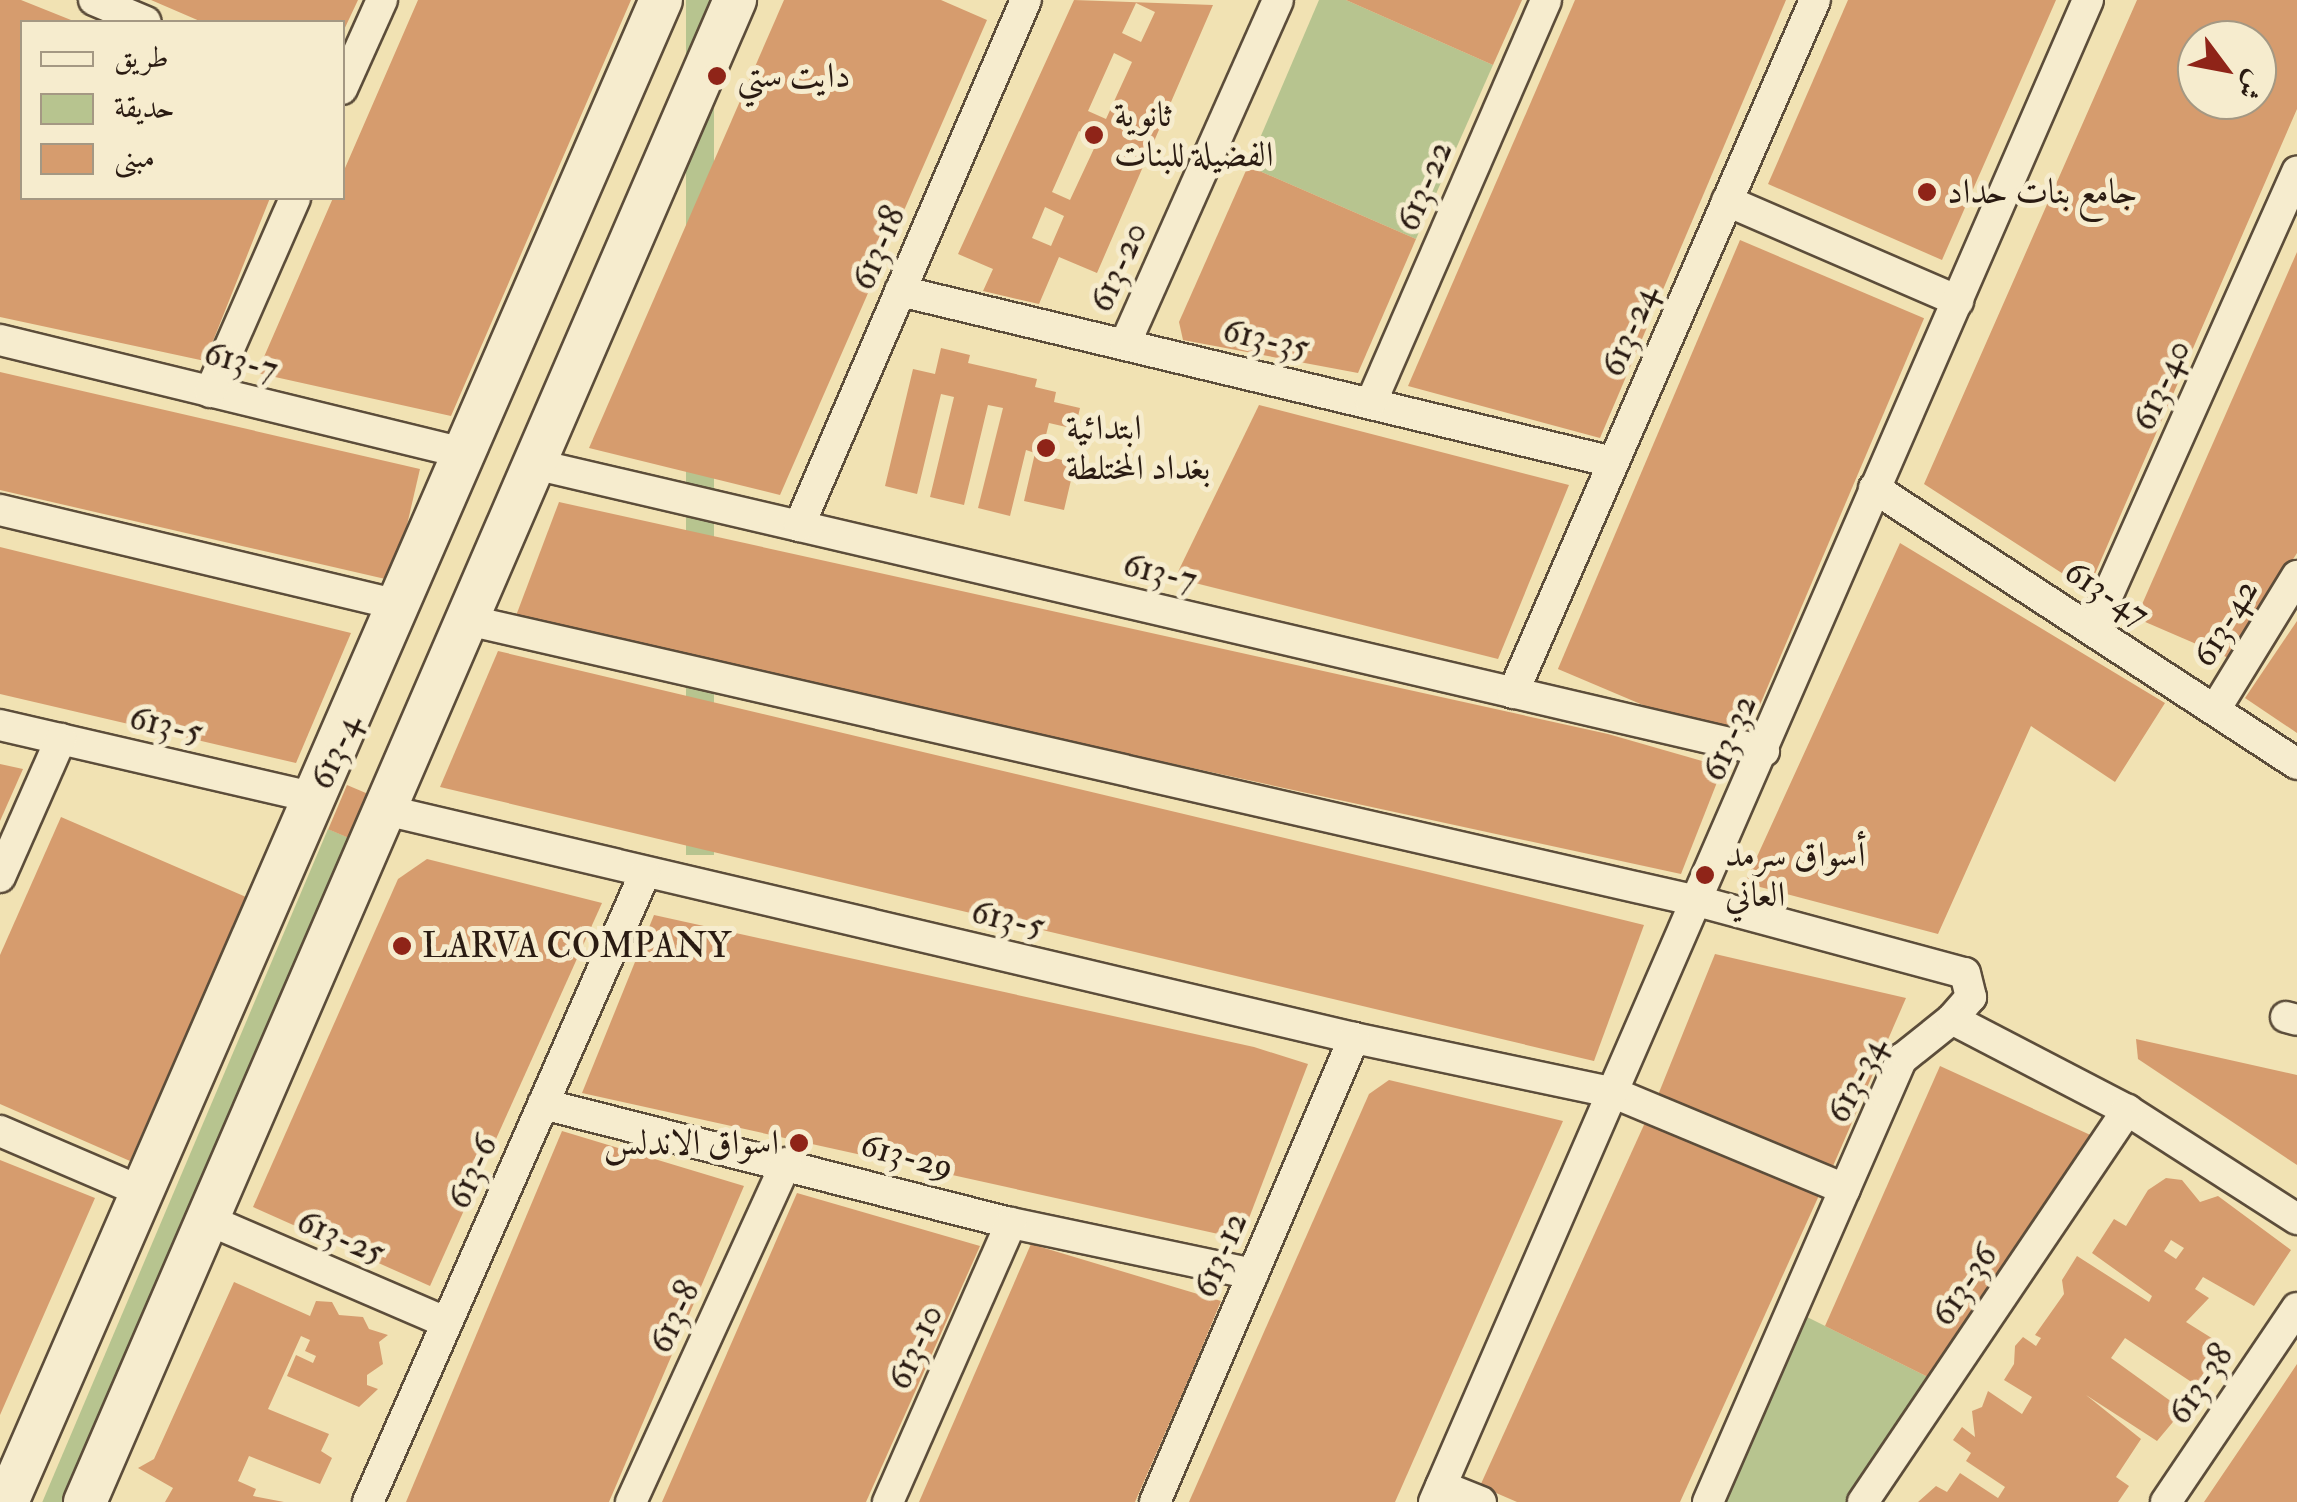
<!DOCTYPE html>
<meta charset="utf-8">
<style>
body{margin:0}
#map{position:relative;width:2297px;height:1502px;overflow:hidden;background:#f1e2b3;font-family:"IM FELL Double Pica",Amiri,serif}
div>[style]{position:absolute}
.green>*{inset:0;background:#b7c48f;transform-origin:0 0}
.building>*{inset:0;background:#d69c6e;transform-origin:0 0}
.roads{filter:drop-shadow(2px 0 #5c4d3a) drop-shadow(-2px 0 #5c4d3a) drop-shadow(0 2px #5c4d3a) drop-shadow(0 -2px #5c4d3a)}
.street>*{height:30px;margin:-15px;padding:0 15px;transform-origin:15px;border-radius:15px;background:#f6ecce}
.secondary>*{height:42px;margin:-21px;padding:0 21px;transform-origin:21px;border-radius:21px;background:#f6ecce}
.dots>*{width:28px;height:28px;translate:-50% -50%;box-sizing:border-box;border:5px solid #f6ecce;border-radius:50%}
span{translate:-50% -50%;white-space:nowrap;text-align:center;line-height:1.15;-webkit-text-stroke:10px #f6ecce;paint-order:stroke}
.poi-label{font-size:35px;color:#2a1b12}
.left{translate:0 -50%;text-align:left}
.right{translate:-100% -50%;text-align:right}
.street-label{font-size:35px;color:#2a1b12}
.legend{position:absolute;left:20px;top:20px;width:325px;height:180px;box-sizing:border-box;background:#f6ecce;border:2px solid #a49883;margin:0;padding:12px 18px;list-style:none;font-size:30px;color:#2a1b12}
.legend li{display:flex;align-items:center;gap:20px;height:50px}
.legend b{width:50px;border:2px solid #a49883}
.north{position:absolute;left:2177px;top:20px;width:100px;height:100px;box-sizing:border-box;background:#f6ecce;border:2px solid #a49883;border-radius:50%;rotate:122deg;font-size:28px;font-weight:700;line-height:40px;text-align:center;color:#2a1b12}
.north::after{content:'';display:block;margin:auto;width:35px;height:45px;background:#8f2418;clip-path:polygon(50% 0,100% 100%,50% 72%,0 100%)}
</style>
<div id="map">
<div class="green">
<div style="left:686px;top:0;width:28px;height:855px"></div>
<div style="clip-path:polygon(1319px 0,1346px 0,1493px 65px,1416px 239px,1248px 166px)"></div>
<div style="left:328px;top:829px;width:25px;height:733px;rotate:23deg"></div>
<div style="clip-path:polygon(1807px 1317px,1934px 1380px,1849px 1502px,1726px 1502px)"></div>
</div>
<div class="building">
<div style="clip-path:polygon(0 0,21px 0,76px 22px,22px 22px,22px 198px,270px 198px,205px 361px,0 317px)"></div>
<div style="clip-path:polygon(151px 0,358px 0,342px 34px,342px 22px,202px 22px)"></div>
<div style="clip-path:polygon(418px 0,631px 0,451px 416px,257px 373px,333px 198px,342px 198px,342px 175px)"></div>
<div style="clip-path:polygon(784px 0,941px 0,987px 20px,780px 495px,589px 448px)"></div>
<div style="clip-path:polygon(evenodd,1074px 0,1213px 5px,1097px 273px,1059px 257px,1039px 304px,983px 291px,993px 269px,958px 254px,1074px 0,1136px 3px,1155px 12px,1141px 42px,1122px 33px,1136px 3px,1074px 0,1114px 53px,1132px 62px,1106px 119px,1088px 111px,1114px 53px,1074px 0,1079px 131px,1098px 140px,1070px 200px,1052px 192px,1079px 131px,1074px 0,1045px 207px,1064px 216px,1051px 246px,1032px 238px,1045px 207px)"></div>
<div style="clip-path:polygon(1346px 0,1522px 0,1493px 65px)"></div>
<div style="clip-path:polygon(1575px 0,1786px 0,1600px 438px,1408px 386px)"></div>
<div style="clip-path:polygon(1848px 0,2056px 0,1942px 260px,1768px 184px)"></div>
<div style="clip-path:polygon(evenodd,2137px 0,2297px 0,2297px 109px,2088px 590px,1924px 484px,2137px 0,2197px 40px,2257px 40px,2257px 100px,2197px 100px,2197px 40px)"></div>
<div style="clip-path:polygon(1248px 166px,1416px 239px,1358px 373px,1183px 340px,1179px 322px)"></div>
<div style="left:1740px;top:240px;width:200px;height:466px;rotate:23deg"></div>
<div style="clip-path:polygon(2297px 252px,2297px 553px,2231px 659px,2136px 618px)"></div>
<div style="clip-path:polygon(941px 348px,970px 355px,968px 363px,1037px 379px,1035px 387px,1056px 392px,1054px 402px,1080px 408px,1075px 429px,1049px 423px,1041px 455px,1075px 463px,1064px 510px,1024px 501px,1035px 453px,1026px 450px,1010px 516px,978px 508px,1003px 408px,988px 405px,964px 505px,930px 497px,954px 397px,941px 394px,917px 494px,885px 486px,913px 369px,935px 374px)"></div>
<div style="left:0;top:372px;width:431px;height:115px;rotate:13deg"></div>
<div style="clip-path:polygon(1259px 405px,1569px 485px,1498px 659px,1175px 578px)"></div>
<div style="clip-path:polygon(559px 502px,1608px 734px,1723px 767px,1681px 874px,514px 621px)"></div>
<div style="clip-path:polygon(1900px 543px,2165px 703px,2115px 782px,2031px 726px,1938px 934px,1745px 883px)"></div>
<div style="clip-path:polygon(0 547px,351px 633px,296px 763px,0 694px)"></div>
<div style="clip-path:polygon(2297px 621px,2297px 733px,2245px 698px)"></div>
<div style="clip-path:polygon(498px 651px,1428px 872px,1644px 925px,1594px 1061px,440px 787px)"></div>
<div style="clip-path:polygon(0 764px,23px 769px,0 821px)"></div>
<div style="left:347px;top:785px;width:25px;height:48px;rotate:23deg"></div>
<div style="clip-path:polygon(61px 817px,246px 897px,130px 1161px,0 1104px,0 955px)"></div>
<div style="clip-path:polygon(427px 859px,602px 903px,430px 1286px,253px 1207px,398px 879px)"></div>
<div style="clip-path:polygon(654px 915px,1254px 1047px,1308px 1064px,1241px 1239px,582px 1093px)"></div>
<div style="clip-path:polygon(1715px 954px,1906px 998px,1830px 1173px,1658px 1095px)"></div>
<div style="clip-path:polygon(2136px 1039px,2297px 1075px,2297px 1165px,2138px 1059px)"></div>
<div style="clip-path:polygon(1940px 1066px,2097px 1138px,1934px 1380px,1825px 1326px)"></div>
<div style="clip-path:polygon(1389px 1080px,1563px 1121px,1395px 1502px,1189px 1502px,1369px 1094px)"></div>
<div style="clip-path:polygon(1648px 1116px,1821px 1191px,1680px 1502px,1517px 1502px,1480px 1486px)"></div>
<div style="clip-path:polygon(562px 1131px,744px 1186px,609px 1502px,406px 1502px)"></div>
<div style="clip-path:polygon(0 1160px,95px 1198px,0 1415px)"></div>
<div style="clip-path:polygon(evenodd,2166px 1178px,2182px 1180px,2200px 1202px,2218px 1196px,2291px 1250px,2254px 1306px,2203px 1277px,2195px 1289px,2209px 1298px,2186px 1322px,2226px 1347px,2199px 1387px,2125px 1338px,2111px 1358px,2183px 1410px,2157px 1441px,2086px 1395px,2141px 1439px,2116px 1477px,2129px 1486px,2118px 1502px,1918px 1502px,1936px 1486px,1947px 1492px,1960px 1473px,1998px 1498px,2005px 1487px,1966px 1461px,1971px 1453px,1953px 1440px,1962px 1427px,1975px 1437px,1972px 1411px,1982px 1407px,1988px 1391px,2022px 1414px,2032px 1397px,2004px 1380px,2014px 1364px,2015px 1346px,2023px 1337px,2036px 1346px,2041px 1338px,2035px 1335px,2064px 1294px,2062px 1280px,2077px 1256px,2149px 1302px,2152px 1296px,2092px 1253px,2114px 1219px,2126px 1226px,2148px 1190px,2166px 1178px,2171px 1240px,2184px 1248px,2176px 1259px,2164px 1251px,2171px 1240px)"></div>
<div style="clip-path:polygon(797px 1193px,980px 1246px,866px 1502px,662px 1502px)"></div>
<div style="clip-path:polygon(1031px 1244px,1221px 1301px,1193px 1369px,1135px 1502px,919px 1502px)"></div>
<div style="clip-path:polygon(234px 1282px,310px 1316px,316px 1301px,332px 1302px,339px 1315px,363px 1317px,369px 1329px,388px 1335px,379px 1342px,383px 1364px,367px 1375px,367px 1385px,378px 1389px,359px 1407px,287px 1376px,296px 1355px,313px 1363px,316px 1356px,305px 1351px,310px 1340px,301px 1336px,268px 1409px,329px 1434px,321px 1451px,332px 1458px,320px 1484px,249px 1456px,238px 1481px,256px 1489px,253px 1496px,284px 1502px,165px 1502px,173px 1488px,138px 1468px,154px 1459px)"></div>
<div style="clip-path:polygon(2297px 1364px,2297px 1502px,2204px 1502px,2269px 1406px)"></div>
</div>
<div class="roads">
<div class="street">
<div style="left:94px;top:0;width:56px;rotate:22.9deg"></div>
<div style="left:342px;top:89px;width:98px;rotate:-65.8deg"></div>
<div style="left:1727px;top:201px;width:252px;rotate:23.4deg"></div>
<div style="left:900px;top:291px;width:733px;rotate:13.49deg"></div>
<div style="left:0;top:340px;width:479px;rotate:13.7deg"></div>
<div style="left:1125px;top:344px;width:376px;rotate:-66deg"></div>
<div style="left:210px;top:392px;width:212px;rotate:-66.3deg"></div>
<div style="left:1371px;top:403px;width:439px;rotate:-66.5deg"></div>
<div style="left:538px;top:465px;width:1259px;rotate:13.13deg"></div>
<div style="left:1874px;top:488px;width:505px;rotate:33.12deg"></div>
<div style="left:0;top:510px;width:411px;rotate:13.4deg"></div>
<div style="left:799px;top:526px;width:573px;rotate:-66.66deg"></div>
<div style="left:467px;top:620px;width:1266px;rotate:12.87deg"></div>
<div style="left:1701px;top:902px;width:273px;rotate:15.1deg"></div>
<div style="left:1965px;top:973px;width:25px;rotate:76deg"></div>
<div style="left:1971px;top:997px;width:29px;rotate:131deg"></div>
<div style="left:2093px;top:628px;width:500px;rotate:-65.9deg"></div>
<div style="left:1513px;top:693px;width:756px;rotate:-66.45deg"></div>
<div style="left:2216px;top:708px;width:155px;rotate:-58.5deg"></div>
<div style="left:0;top:725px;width:323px;rotate:13deg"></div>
<div style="left:385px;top:810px;width:995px;rotate:13.24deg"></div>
<div style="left:1354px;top:1038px;width:266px;rotate:11.9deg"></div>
<div style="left:1614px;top:1093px;width:250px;rotate:22.6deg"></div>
<div style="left:0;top:877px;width:151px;rotate:-66.2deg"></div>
<div style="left:2286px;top:1017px;width:11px;rotate:15deg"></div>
<div style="left:543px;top:1104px;width:483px;rotate:14.3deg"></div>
<div style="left:1011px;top:1223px;width:247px;rotate:11.9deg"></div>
<div style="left:0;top:1131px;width:155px;rotate:23.2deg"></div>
<div style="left:206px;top:1219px;width:262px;rotate:23.3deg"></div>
<div style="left:1441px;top:1486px;width:43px;rotate:21.8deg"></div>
<div style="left:368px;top:1502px;width:687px;rotate:-66.23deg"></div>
<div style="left:631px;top:1502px;width:373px;rotate:-65.4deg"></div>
<div style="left:888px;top:1502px;width:305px;rotate:-66.2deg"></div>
<div style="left:1155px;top:1502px;width:505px;rotate:-66.79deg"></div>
<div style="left:1434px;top:1502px;width:1638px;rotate:-66.47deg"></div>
<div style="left:1708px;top:1502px;width:484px;rotate:-66.4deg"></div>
<div style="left:1902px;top:1059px;width:64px;rotate:-38.7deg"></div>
<div style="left:1952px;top:1019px;width:197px;rotate:27.5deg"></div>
<div style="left:2127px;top:1110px;width:202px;rotate:32.7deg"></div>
<div style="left:1863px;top:1502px;width:473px;rotate:-56deg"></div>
<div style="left:2166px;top:1502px;width:234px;rotate:-56deg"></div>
</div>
<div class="secondary">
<div style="left:7px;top:1502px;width:1638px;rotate:-66.47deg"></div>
<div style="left:85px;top:1502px;width:1637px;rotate:-66.6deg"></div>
</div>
</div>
<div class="dots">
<div style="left:717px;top:76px;background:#8f2418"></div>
<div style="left:1094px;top:135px;background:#8f2418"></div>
<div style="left:1927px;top:192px;background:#8f2418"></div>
<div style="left:1046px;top:448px;background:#8f2418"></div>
<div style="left:1705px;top:875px;background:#8f2418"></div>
<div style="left:402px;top:946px;background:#8f2418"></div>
<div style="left:799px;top:1143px;background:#8f2418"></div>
</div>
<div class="poi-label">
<span class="left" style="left:737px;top:76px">دايت ستي</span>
<span class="left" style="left:1114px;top:135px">ثانوية<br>الفضيلة للبنات</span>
<span class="left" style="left:1947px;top:192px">جامع بنات حداد</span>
<span class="left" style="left:1066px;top:448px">ابتدائية<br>بغداد المختلطة</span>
<span class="left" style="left:1725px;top:875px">أسواق سرمد<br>العاني</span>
<span class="left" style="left:422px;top:946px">LARVA COMPANY</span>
<span class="right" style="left:779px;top:1143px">اسواق الاندلس</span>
</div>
<div class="street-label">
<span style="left:1424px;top:186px;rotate:-67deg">613-22</span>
<span style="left:878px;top:248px;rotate:-67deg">613-18</span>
<span style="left:1118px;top:267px;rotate:-66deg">613-20</span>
<span style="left:1629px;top:331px;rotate:-67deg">613-24</span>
<span style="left:1266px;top:339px;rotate:13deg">613-35</span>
<span style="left:241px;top:361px;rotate:14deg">613-7</span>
<span style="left:2161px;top:385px;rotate:-66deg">613-40</span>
<span style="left:1160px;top:572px;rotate:13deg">613-7</span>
<span style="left:2107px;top:593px;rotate:33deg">613-47</span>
<span style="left:2225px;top:623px;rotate:-59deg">613-42</span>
<span style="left:166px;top:725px;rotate:13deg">613-5</span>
<span style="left:1729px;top:738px;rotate:-67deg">613-32</span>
<span style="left:335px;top:752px;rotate:-66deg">613-4</span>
<span style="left:1008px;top:919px;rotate:13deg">613-5</span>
<span style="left:1856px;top:1080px;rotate:-63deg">613-34</span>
<span style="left:907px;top:1156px;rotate:15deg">613-29</span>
<span style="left:472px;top:1172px;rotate:-66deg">613-6</span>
<span style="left:341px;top:1237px;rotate:23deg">613-25</span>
<span style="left:1220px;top:1255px;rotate:-67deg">613-12</span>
<span style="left:1964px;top:1285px;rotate:-56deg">613-36</span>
<span style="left:674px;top:1317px;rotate:-65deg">613-8</span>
<span style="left:915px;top:1347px;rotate:-66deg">613-10</span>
<span style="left:2200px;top:1384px;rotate:-56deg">613-38</span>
</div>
<ul class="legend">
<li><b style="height:12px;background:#f6ecce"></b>طريق</li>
<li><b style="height:28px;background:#b7c48f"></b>حديقة</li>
<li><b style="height:28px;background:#d69c6e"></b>مبنى</li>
</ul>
<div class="north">ش</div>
</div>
